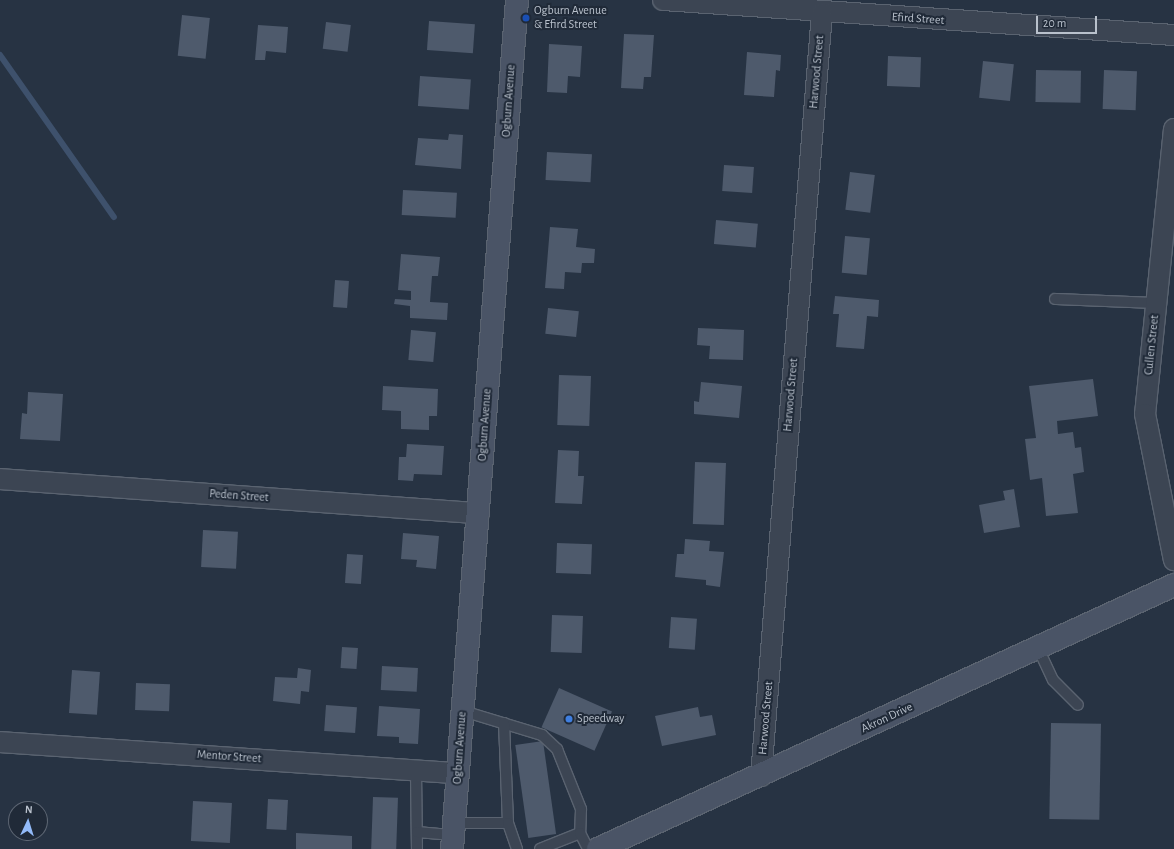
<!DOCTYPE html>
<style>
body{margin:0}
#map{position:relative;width:1174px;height:849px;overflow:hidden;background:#273343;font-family:"Alegreya Sans",sans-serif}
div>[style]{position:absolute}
.stream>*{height:6px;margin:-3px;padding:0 3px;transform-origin:3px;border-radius:3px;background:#3e516c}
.building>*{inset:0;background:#4e5a6c;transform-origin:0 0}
.roads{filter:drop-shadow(1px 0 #5a6370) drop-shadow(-1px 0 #5a6370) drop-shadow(0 1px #5a6370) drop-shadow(0 -1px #5a6370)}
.lane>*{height:10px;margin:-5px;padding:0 5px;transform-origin:5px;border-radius:5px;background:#3c4553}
.street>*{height:20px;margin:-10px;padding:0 10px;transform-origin:10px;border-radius:10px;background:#3c4553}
.secondary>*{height:22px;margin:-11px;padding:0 11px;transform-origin:11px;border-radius:11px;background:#4a5466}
.dots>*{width:11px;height:11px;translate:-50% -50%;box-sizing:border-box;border:2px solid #202a38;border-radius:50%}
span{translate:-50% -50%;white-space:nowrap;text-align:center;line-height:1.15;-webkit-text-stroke:4px #202a38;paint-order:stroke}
.poi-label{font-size:12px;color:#b9c1cc}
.left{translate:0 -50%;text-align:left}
.street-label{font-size:12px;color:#b9c1cc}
.north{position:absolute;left:8px;top:801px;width:40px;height:40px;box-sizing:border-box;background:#202a38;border:1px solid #5d6673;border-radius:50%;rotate:4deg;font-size:11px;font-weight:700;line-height:16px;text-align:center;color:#b9c1cc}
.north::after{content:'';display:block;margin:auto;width:14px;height:18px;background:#92baf8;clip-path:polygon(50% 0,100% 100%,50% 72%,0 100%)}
.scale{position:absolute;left:1036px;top:16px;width:61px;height:18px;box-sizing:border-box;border:2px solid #b9c1cc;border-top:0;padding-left:5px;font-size:12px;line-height:14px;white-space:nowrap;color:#b9c1cc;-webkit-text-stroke:3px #202a38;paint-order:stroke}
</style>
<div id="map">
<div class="stream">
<div style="left:0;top:55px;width:198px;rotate:54.9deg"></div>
</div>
<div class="building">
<div style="left:182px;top:15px;width:28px;height:41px;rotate:6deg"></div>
<div style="left:429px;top:21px;width:46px;height:29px;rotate:4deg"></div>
<div style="left:326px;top:22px;width:25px;height:27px;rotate:7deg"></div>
<div style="clip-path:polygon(258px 25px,288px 27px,286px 53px,266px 51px,265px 60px,255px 60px)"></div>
<div style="clip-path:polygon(624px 34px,654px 35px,651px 77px,644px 77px,643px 89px,621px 88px)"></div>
<div style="clip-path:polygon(549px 44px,582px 46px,580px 77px,568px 76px,567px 93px,547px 92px)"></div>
<div style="clip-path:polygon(747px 52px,781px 55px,780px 71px,776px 70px,774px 97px,744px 95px)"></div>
<div style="left:888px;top:56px;width:33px;height:30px;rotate:2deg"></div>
<div style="left:983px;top:61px;width:31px;height:37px;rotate:6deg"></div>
<div style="left:1036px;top:70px;width:45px;height:32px;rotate:1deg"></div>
<div style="left:1104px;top:70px;width:33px;height:39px;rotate:2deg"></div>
<div style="left:420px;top:76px;width:51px;height:30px;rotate:4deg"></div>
<div style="clip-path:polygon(449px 134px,463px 135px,461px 169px,415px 165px,418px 138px,448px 140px)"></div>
<div style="left:547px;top:152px;width:45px;height:28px;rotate:3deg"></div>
<div style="left:724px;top:165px;width:30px;height:26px;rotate:4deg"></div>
<div style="left:850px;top:172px;width:25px;height:38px;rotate:7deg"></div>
<div style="left:403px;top:190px;width:54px;height:25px;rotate:3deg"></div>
<div style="left:716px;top:220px;width:42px;height:24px;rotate:5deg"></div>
<div style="clip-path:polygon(550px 227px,578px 229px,576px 247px,595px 249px,594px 263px,582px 263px,581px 273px,565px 272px,564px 289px,545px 288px)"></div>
<div style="left:845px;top:236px;width:25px;height:37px;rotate:5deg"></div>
<div style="clip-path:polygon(401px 254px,440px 257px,438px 276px,432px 276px,430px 302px,448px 303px,447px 320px,410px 318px,410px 306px,394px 304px,395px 299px,411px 300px,411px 291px,398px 290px)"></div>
<div style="left:335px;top:280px;width:14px;height:27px;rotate:4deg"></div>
<div style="clip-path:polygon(835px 296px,879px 300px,878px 317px,867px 316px,864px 349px,836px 347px,839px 314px,833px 314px)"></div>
<div style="left:548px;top:308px;width:31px;height:26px;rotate:6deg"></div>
<div style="clip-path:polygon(698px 328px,744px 330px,743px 360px,709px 359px,710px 346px,697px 345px)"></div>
<div style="left:411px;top:330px;width:25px;height:30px;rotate:5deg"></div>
<div style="left:559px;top:375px;width:32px;height:50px;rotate:2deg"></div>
<div style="clip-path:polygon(1093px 379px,1098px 416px,1057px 421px,1058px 434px,1073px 432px,1075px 448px,1081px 447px,1084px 472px,1073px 474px,1078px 513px,1046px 516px,1042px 478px,1030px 480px,1025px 439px,1036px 438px,1029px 386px)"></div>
<div style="clip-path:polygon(701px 382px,742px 386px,739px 418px,694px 414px,694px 401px,699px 402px)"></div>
<div style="clip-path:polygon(383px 386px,438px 389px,437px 416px,429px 416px,429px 430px,401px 429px,401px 411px,382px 410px)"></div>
<div style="clip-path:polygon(28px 392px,63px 394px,60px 441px,20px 439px,22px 413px,27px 414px)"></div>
<div style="clip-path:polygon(407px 444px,444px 446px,442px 475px,414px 474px,413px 481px,398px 480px,399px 457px,406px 457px)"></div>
<div style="clip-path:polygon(558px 450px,579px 451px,578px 476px,584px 476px,582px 504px,555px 503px)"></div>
<div style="left:695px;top:462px;width:31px;height:62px;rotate:2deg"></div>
<div style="clip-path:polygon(1014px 489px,1020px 527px,984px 533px,979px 505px,1005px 500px,1003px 491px)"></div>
<div style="left:203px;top:530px;width:35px;height:37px;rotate:3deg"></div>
<div style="clip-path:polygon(403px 533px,439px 536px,436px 569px,416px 567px,417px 560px,401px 559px)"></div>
<div style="clip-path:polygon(685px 539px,710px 541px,709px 551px,724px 552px,720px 587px,706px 585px,706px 580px,675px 577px,677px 554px,684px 554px)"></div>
<div style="left:557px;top:543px;width:35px;height:30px;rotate:2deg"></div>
<div style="left:347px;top:554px;width:16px;height:29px;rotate:4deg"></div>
<div style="left:552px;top:615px;width:31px;height:37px;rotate:2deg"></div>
<div style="left:671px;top:617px;width:26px;height:31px;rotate:4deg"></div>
<div style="left:342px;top:647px;width:16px;height:21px;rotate:4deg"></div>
<div style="left:382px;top:666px;width:36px;height:24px;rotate:3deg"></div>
<div style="clip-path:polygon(298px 668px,311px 670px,309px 692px,301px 691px,300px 704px,273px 701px,275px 677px,297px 678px)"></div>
<div style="left:72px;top:670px;width:28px;height:43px;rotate:4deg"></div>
<div style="left:136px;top:683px;width:34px;height:27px;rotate:2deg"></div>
<div style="left:559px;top:688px;width:58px;height:43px;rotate:24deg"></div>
<div style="left:326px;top:705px;width:31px;height:26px;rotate:4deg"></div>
<div style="clip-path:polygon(379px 706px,420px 709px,418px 744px,399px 743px,399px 737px,377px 736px)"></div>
<div style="clip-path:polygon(698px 707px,700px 717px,712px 715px,716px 735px,662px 746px,655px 716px)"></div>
<div style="left:1051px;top:723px;width:50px;height:96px;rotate:1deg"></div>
<div style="left:543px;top:741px;width:94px;height:28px;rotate:82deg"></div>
<div style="left:373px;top:797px;width:25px;height:52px;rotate:2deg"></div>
<div style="left:268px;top:799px;width:20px;height:30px;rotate:3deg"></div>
<div style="left:193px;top:801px;width:39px;height:40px;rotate:3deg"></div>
<div style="clip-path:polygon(296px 833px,352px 836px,352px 849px,296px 849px)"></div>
</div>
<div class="roads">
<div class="lane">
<div style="left:1055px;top:299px;width:101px;rotate:2.3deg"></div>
<div style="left:1038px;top:648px;width:35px;rotate:65deg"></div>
<div style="left:1053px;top:680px;width:35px;rotate:45deg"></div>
<div style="left:463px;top:711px;width:83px;rotate:16.9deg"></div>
<div style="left:542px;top:735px;width:21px;rotate:43deg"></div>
<div style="left:557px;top:749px;width:65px;rotate:68.2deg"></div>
<div style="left:581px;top:809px;width:24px;rotate:92deg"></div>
<div style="left:580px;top:833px;width:43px;rotate:158.2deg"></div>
<div style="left:504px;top:723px;width:100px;rotate:87.7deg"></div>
<div style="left:416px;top:770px;width:79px;rotate:89.3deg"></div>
<div style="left:454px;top:823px;width:54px"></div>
<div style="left:508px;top:823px;width:28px;rotate:71deg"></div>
<div style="left:417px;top:832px;width:36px;rotate:5deg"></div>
<div style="left:580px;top:833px;width:18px;rotate:63deg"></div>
</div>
<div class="street">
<div style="left:663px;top:0;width:512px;rotate:3.92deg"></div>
<div style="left:1174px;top:129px;width:286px;rotate:95.8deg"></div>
<div style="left:1145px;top:414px;width:149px;rotate:78.8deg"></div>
<div style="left:0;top:479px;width:480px;rotate:4.1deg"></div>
<div style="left:0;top:742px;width:459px;rotate:3.9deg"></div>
<div style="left:761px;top:776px;width:765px;rotate:-85.43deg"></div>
</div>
<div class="secondary">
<div style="left:452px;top:849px;width:851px;rotate:-85.62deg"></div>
<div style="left:598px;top:849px;width:634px;rotate:-24.62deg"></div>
</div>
</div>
<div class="dots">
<div style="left:526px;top:18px;background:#1a4fb4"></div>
<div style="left:569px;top:719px;background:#3f7fe0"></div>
</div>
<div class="poi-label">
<span class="left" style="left:534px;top:18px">Ogburn Avenue<br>&amp; Efird Street</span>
<span class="left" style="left:577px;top:719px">Speedway</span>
</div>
<div class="street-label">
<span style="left:918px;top:19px;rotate:4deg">Efird Street</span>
<span style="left:817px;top:72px;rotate:-85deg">Harwood Street</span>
<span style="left:509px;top:101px;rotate:-86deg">Ogburn Avenue</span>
<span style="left:1152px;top:345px;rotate:-84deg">Cullen Street</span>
<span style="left:791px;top:395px;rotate:-85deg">Harwood Street</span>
<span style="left:485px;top:425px;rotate:-86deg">Ogburn Avenue</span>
<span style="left:239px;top:496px;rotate:4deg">Peden Street</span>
<span style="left:766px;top:718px;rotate:-85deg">Harwood Street</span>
<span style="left:887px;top:718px;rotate:-25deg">Akron Drive</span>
<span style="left:460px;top:748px;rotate:-86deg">Ogburn Avenue</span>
<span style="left:229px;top:757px;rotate:4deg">Mentor Street</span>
</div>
<div class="north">N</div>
<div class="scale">20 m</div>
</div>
